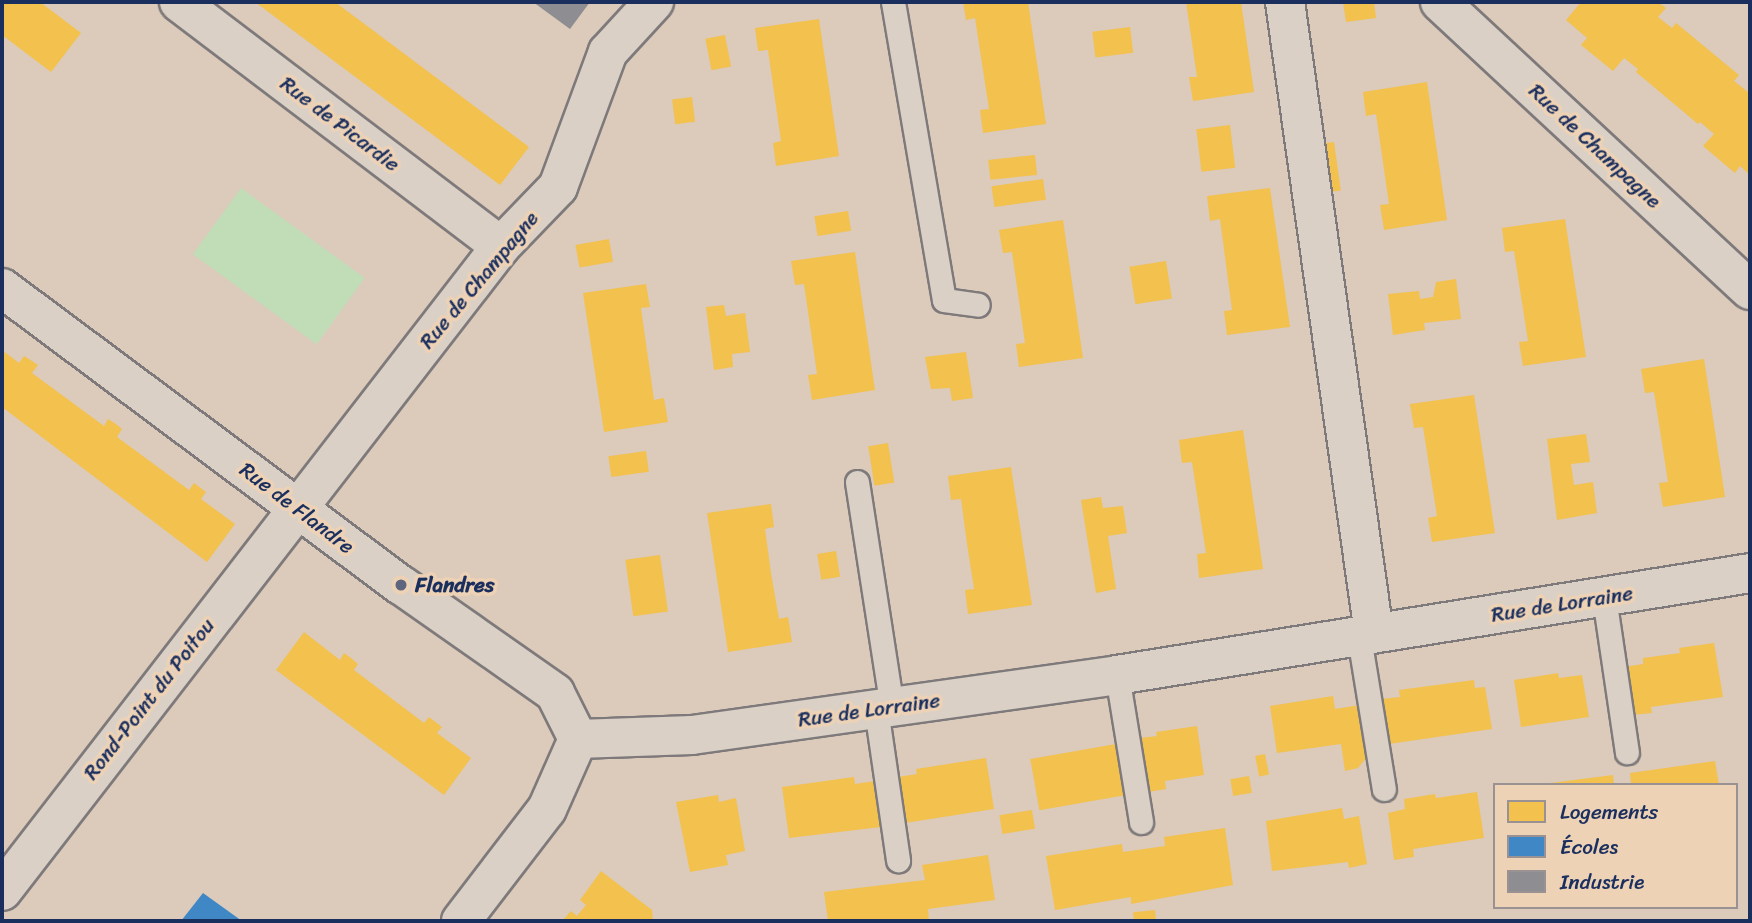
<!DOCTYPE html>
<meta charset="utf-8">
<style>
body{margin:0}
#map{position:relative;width:1752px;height:923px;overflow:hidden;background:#dccaba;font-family:Sriracha,sans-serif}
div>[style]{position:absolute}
.green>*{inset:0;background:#c0ddb8;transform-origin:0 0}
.homes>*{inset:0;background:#f2c14e;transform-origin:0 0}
.schools>*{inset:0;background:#3f88c5}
.industry>*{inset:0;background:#8d8d92}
.roads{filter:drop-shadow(2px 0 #7e7a7b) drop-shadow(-2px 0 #7e7a7b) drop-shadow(0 2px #7e7a7b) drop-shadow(0 -2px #7e7a7b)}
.service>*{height:23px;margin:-11.5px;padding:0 11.5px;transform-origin:11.5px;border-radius:11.5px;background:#dbd0c5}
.minor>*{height:38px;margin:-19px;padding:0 19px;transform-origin:19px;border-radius:19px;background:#dbd0c5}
.dots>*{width:19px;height:19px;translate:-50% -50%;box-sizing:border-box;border:4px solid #edd2b5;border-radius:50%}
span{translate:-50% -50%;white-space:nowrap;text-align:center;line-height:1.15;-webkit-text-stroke:7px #edd2b5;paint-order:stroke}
.street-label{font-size:21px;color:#1b2f5e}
.poi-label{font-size:21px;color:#1b2f5e;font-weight:700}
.left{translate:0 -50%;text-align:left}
.frame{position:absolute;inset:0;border:4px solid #1b2f5e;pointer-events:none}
.legend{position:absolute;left:1493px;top:783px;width:245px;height:126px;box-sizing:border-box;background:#edd2b5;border:2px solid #999192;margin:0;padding:9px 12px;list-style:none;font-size:21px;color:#1b2f5e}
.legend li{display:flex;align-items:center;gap:14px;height:35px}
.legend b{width:35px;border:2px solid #999192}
</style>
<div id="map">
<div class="green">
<div style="left:241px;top:188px;width:153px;height:82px;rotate:36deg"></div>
</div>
<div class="homes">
<div style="clip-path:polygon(2px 2px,40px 2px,81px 33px,51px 72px,2px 35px)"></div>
<div style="clip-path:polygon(255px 2px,335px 2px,529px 147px,500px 185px)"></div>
<div style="clip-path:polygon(963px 2px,1028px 2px,1046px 124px,983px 133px,980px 110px,989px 109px,975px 18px,966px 20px)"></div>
<div style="clip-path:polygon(1186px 2px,1241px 2px,1254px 92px,1193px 101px,1189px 77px,1197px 77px)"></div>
<div style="clip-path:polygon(1343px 2px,1374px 2px,1376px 18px,1346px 22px)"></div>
<div style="clip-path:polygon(1581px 2px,1658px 2px,1666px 8px,1658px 17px,1672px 28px,1676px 23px,1739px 75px,1734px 81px,1748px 92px,1750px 89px,1750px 175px,1740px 166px,1735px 173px,1703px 146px,1714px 134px,1700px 122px,1698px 124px,1636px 72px,1638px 69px,1624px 58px,1613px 71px,1581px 45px,1587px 38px,1566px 20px)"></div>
<div style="clip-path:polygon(819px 19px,839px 156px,776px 166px,773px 143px,781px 141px,768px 50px,758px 51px,755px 28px)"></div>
<div style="left:1130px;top:27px;width:26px;height:38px;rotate:83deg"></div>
<div style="left:725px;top:35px;width:32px;height:20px;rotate:79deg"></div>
<div style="clip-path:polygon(1427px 82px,1447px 220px,1384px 230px,1380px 205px,1389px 204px,1376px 114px,1366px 116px,1363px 92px)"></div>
<div style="left:692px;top:97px;width:25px;height:20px;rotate:83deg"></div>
<div style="left:1230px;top:125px;width:43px;height:34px;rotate:83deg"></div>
<div style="left:1334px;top:142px;width:49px;height:20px;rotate:82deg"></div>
<div style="left:1035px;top:155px;width:20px;height:47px;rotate:84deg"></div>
<div style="left:1043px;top:179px;width:21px;height:52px;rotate:82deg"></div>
<div style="clip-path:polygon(1270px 188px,1290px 327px,1227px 335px,1224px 311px,1232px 310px,1220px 219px,1210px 221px,1207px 196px)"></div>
<div style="left:848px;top:211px;width:20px;height:34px;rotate:81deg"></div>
<div style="clip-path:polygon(1565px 219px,1586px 357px,1523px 366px,1519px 342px,1528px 341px,1514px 251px,1505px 252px,1502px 228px)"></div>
<div style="clip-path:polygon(1063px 220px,1083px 358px,1019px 367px,1016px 344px,1025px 343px,1012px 252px,1003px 253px,999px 230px)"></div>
<div style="left:609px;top:239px;width:23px;height:34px;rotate:80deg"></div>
<div style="clip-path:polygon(855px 252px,875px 390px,812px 400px,808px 375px,817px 374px,804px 284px,795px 285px,791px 261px)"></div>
<div style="left:1166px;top:261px;width:38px;height:37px;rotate:81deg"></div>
<div style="clip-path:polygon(1456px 279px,1461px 319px,1424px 323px,1425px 330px,1393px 335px,1388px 294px,1419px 291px,1420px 299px,1433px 297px,1436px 282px)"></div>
<div style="clip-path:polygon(646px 284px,650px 307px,641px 308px,654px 400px,664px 398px,668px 422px,604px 432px,583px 293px)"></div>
<div style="clip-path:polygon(724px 305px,726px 316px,745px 313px,750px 352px,732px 354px,733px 367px,714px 370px,706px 307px)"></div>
<div style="clip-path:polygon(2px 350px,19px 363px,24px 356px,32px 361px,38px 365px,32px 373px,104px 426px,108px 419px,116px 424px,122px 429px,117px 437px,189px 490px,194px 483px,206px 492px,201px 499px,235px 524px,207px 562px,2px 407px)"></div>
<div style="clip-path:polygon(966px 352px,973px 398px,952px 401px,950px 388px,931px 389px,925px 357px)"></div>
<div style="clip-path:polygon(1704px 359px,1725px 497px,1663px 507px,1659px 483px,1668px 482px,1654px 392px,1645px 393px,1641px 369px)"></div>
<div style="clip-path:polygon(1474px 395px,1495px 533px,1432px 542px,1428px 518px,1437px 516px,1423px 427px,1414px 428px,1410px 404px)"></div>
<div style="clip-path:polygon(1243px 430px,1263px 569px,1199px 578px,1197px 554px,1206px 553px,1199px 508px,1192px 462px,1182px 463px,1179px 440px)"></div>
<div style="clip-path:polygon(1586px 434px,1590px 462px,1571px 464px,1574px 485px,1593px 482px,1597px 513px,1557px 520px,1547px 439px)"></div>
<div style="left:888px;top:443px;width:40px;height:20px;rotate:81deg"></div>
<div style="left:646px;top:451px;width:21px;height:38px;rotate:82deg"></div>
<div style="clip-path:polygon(1011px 467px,1032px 605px,968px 614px,965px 590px,974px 589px,967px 544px,961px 499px,951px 500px,948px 476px)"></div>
<div style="clip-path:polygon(1101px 497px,1103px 508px,1123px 506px,1127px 533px,1108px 536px,1116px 589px,1096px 593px,1081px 500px)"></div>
<div style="clip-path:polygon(771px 504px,774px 527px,765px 529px,771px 573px,779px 619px,788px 617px,792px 642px,728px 652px,707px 513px)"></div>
<div style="left:836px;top:551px;width:26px;height:19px;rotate:81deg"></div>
<div style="left:660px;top:555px;width:57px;height:35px;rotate:82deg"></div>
<div style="clip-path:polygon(304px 632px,340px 660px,344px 653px,351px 658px,358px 664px,354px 670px,424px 723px,429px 717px,442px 727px,437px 733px,471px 758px,444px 795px,276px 670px)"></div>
<div style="clip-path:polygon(1714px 643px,1723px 697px,1651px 707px,1652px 713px,1631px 715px,1624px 667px,1643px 664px,1643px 658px,1680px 653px,1679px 648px)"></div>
<div style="clip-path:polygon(1558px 673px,1559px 678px,1582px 675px,1589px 717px,1521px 727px,1514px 680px)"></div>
<div style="clip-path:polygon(1474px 680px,1475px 688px,1485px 687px,1492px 729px,1389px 744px,1382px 699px,1400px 697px,1399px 690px)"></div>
<div style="clip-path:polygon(1333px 696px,1335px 709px,1360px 705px,1367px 757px,1358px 768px,1345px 771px,1341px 744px,1277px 753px,1270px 706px)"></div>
<div style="clip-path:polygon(1197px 726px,1204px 775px,1165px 781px,1166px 789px,1148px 792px,1140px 738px,1157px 736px,1156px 732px)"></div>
<div style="left:1116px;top:744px;width:52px;height:87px;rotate:80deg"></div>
<div style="left:1265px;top:754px;width:21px;height:10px;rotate:79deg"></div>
<div style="clip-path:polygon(986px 758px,994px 809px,905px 823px,898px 777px,917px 774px,916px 769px)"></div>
<div style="clip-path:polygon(1715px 761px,1719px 785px,1631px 785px,1630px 773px)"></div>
<div style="clip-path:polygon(1613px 775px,1614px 785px,1551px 785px,1551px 783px)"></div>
<div style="left:1249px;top:776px;width:17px;height:19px;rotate:80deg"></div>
<div style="clip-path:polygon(854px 777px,855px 784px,875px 781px,881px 827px,789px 838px,782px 787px)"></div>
<div style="clip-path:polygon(1477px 792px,1484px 838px,1413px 849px,1414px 857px,1394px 860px,1388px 813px,1405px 809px,1404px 799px,1435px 794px,1436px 798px)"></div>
<div style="clip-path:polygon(718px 795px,719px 802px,736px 798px,745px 851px,726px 855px,728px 865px,690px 872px,676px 802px)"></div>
<div style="clip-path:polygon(1342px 808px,1344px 819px,1359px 816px,1367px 864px,1349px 868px,1348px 862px,1272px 871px,1266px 821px)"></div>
<div style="left:1032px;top:810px;width:19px;height:33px;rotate:81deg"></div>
<div style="clip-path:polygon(1225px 828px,1233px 885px,1131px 904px,1131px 897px,1055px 910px,1046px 856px,1122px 844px,1123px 852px,1165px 846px,1164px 837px)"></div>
<div style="clip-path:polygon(988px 855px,995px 900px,928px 909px,929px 921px,828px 921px,824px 892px,925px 880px,922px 865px)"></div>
<div style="clip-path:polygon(601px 871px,652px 910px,653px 921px,562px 921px,571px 911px,577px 916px,581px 911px,586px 905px,580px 900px)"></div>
<div style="left:1155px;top:910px;width:9px;height:22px;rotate:84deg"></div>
</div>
<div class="schools">
<div style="clip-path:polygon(203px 893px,242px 921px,181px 921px)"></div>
</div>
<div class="industry">
<div style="clip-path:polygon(533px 2px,590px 2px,570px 29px)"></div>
</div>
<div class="roads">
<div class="service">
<div style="left:893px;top:2px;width:302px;rotate:80.3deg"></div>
<div style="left:944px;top:300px;width:34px;rotate:8deg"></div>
<div style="left:857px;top:482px;width:228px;rotate:81.2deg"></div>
<div style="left:1604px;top:597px;width:157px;rotate:81.6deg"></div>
<div style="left:1359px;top:637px;width:154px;rotate:80.7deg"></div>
<div style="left:1117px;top:675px;width:149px;rotate:80.7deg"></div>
<div style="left:876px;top:709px;width:153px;rotate:81.7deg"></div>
</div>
<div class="minor">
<div style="left:179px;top:2px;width:404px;rotate:37.2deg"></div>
<div style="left:1285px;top:2px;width:638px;rotate:81.98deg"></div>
<div style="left:1440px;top:2px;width:423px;rotate:42.9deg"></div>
<div style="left:2px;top:288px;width:497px;rotate:36.7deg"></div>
<div style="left:401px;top:585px;width:188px;rotate:35deg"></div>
<div style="left:555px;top:693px;width:51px;rotate:63.4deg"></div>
<div style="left:578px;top:739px;width:114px;rotate:-2deg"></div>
<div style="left:692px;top:735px;width:429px;rotate:-8deg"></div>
<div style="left:1117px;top:675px;width:641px;rotate:-9.15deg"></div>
<div style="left:2px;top:891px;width:815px;rotate:-52.27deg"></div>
<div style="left:501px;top:246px;width:82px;rotate:-46deg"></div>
<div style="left:558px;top:187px;width:144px;rotate:-69.7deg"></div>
<div style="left:608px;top:52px;width:68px;rotate:-47.4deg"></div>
<div style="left:461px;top:921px;width:141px;rotate:-52.5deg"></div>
<div style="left:547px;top:809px;width:77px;rotate:-66.1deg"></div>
</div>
</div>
<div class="dots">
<div style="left:401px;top:585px;background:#5f657e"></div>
</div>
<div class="street-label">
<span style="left:340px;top:124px;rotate:37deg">Rue de Picardie</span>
<span style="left:1595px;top:146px;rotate:43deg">Rue de Champagne</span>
<span style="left:479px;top:280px;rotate:-50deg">Rue de Champagne</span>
<span style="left:297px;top:508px;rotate:37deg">Rue de Flandre</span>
<span style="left:1562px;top:604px;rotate:-9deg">Rue de Lorraine</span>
<span style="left:149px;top:699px;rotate:-52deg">Rond-Point du Poitou</span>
<span style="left:869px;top:710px;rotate:-8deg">Rue de Lorraine</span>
</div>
<div class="poi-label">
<span class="left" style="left:415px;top:585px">Flandres</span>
</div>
<div class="frame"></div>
<ul class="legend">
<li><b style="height:19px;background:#f2c14e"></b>Logements</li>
<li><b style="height:19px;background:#3f88c5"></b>Écoles</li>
<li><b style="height:19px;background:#8d8d92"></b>Industrie</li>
</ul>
</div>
